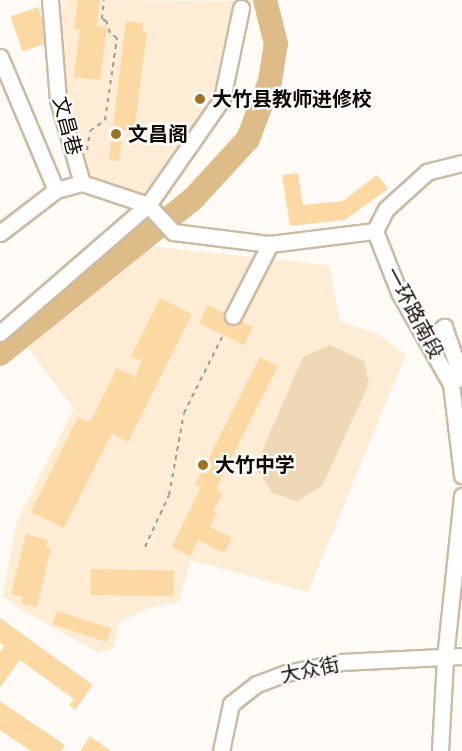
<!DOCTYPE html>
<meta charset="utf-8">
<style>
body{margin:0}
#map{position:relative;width:462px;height:751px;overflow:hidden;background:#fefbf6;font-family:"Space Grotesk","Noto Sans SC",sans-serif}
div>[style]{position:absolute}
.built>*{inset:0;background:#feedd4}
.green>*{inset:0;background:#efd8b5}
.river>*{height:24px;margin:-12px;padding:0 12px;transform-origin:12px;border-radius:12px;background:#debc87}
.building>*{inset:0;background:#fcd8a3;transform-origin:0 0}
.path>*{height:2px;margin-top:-1px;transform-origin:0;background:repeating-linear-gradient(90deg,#9f9b95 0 4.5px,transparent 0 9px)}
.roads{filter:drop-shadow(2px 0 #cbbba4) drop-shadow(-2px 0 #cbbba4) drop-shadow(0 2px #cbbba4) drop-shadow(0 -2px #cbbba4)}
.minor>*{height:15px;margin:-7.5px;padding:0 7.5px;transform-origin:7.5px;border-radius:7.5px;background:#fff}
.dots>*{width:16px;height:16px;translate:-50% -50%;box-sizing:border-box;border:3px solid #fff;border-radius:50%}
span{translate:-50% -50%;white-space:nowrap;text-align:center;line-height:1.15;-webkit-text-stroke:4.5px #fff;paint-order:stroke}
.poi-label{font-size:20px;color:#100a04;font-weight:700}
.left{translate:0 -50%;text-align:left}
.street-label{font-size:20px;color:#100a04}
</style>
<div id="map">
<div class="built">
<div style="clip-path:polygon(62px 0,246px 1px,231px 98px,226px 97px,222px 107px,225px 110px,209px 125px,209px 132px,158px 199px,88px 175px,62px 91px)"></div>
<div style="clip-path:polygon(148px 246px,329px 265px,340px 321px,377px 334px,406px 354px,308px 592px,191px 560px,179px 602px,152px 607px,120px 621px,113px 650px,97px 652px,19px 608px,3px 596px,17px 521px,74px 409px,24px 343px)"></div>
</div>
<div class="green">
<div style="clip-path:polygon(330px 345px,364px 361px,369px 384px,322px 486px,297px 501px,273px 493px,255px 467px,303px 357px)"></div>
</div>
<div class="river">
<div style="left:0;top:354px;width:248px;rotate:-38.8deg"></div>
<div style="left:193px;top:199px;width:81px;rotate:-47.5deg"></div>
<div style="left:248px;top:139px;width:62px;rotate:-69.2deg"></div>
<div style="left:270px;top:81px;width:37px;rotate:-81deg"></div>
<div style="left:276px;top:44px;width:45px;rotate:-104deg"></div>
</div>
<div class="building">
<div style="clip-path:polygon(78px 0,100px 0,97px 26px,107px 27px,100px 80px,74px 77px,80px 29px,74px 29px)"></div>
<div style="left:38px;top:7px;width:37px;height:29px;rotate:71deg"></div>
<div style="clip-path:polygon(126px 21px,143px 23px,142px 32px,147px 32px,134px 132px,115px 129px,115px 136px,122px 139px,119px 161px,109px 160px)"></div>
<div style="clip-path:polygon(298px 173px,303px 205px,343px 201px,377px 175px,388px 189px,345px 220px,290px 226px,282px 175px)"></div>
<div style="clip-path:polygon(160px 298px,192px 314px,128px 442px,112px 433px,64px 528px,31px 512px,78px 417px,90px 422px,117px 368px,135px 377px,142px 361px,131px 356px)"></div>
<div style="left:208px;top:305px;width:50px;height:20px;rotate:26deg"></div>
<div style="clip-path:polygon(260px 357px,278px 366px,216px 489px,223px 493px,213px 511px,217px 513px,210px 527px,232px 538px,224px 553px,198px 540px,190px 556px,172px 547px,201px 487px,195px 485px)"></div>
<div style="clip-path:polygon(26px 534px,48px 540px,46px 548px,51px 549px,37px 607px,21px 603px,23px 597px,11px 594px)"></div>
<div style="left:91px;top:569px;width:83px;height:26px;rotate:1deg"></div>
<div style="left:57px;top:611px;width:57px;height:14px;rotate:18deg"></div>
<div style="clip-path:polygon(0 618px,93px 685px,75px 710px,69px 705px,74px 699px,20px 660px,0 688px,0 652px,4px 646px,0 643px)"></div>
<div style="clip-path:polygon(0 701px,65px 745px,61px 751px,31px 751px,0 730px)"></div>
<div style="clip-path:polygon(90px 736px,111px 751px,80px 751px)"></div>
</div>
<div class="path">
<div style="left:87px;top:150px;width:19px;rotate:-81deg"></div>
<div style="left:90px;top:131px;width:19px;rotate:-36deg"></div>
<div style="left:105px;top:120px;width:83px;rotate:-81.7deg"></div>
<div style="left:117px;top:38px;width:9px;rotate:-144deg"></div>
<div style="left:110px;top:33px;width:13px;rotate:-108deg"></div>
<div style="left:106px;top:21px;width:4px;rotate:-153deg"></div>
<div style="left:102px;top:19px;width:19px;rotate:-84deg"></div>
<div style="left:145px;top:547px;width:57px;rotate:-65.2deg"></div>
<div style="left:169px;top:495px;width:83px;rotate:-79.6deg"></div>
<div style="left:184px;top:413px;width:85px;rotate:-63.4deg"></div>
</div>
<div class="roads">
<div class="minor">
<div style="left:50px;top:0;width:100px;rotate:85.4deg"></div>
<div style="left:58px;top:100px;width:86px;rotate:73.9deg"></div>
<div style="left:82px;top:183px;width:70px;rotate:18.4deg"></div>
<div style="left:148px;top:205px;width:37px;rotate:47deg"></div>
<div style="left:173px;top:232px;width:98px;rotate:7.1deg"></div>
<div style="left:270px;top:244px;width:106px;rotate:-7.1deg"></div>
<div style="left:0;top:57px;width:144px;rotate:67.2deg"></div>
<div style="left:462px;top:163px;width:36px;rotate:166deg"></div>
<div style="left:427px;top:172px;width:55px;rotate:137.9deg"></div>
<div style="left:386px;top:209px;width:25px;rotate:117deg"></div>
<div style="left:375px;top:231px;width:66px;rotate:68.5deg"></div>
<div style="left:399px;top:292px;width:106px;rotate:60.5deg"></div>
<div style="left:451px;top:384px;width:92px;rotate:83.1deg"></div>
<div style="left:0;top:233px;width:71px;rotate:-37.5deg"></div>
<div style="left:56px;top:190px;width:27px;rotate:-15deg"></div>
<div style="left:233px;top:316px;width:81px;rotate:-62.8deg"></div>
<div style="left:0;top:333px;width:196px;rotate:-40.9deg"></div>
<div style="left:148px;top:205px;width:129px;rotate:-55.1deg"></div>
<div style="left:222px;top:99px;width:93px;rotate:-78.2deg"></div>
<div style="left:428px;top:340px;width:21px;rotate:-39deg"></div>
<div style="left:444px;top:327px;width:55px;rotate:70.9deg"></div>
<div style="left:221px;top:751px;width:48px;rotate:-78deg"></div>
<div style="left:231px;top:704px;width:33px;rotate:-38deg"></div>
<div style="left:257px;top:684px;width:31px;rotate:-21deg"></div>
<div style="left:286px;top:673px;width:56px;rotate:-11.3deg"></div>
<div style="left:341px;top:662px;width:121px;rotate:-2.8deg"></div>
<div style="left:440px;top:751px;width:93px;rotate:-86.9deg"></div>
<div style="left:445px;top:658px;width:163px;rotate:-84deg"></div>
</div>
</div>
<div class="dots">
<div style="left:200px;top:99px;background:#9e7222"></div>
<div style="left:116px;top:134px;background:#9e7222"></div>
<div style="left:203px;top:465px;background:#9e7222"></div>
</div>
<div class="poi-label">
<span class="left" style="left:212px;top:99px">大竹县教师进修校</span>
<span class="left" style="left:128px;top:134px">文昌阁</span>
<span class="left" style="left:215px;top:465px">大竹中学</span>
</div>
<div class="street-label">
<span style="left:67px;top:126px;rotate:75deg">文昌巷</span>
<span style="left:414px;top:313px;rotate:62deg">一环路南段</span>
<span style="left:310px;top:670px;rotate:-12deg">大众街</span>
</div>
</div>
